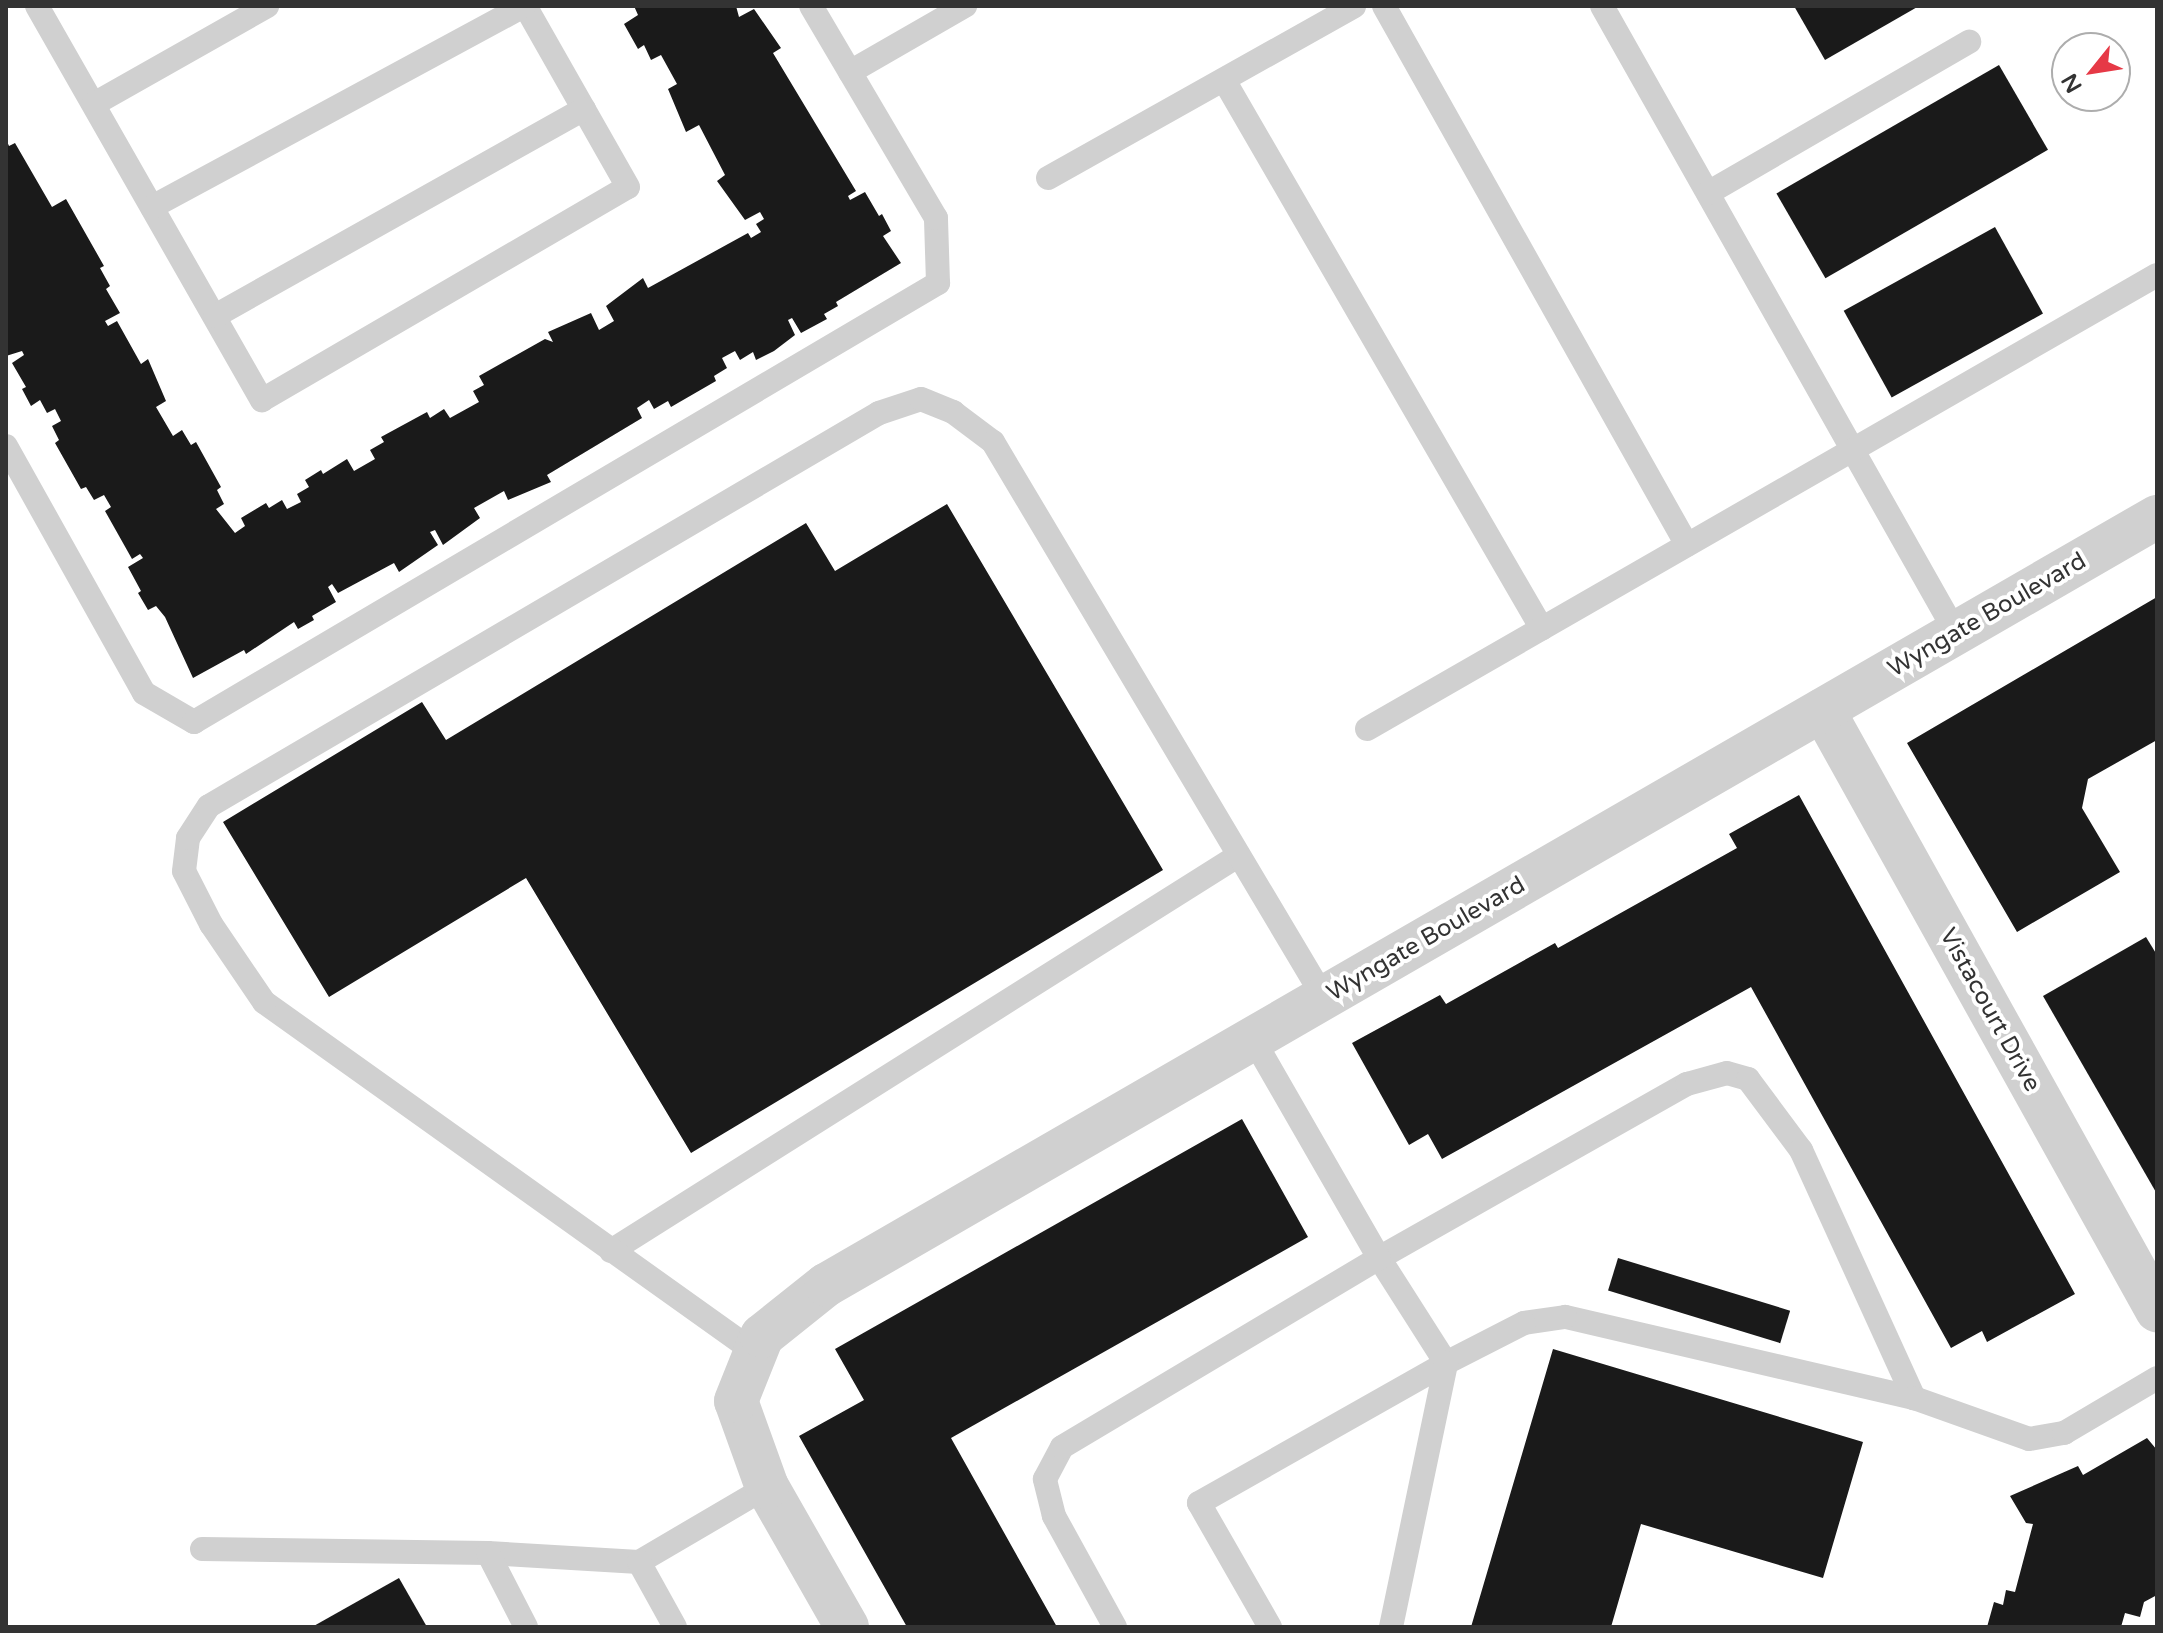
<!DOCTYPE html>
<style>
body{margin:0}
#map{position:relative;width:2163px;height:1633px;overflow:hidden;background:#fff;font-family:"Varela Round",sans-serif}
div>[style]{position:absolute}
.building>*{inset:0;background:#1a1a1a;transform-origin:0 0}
.lane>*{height:24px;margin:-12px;padding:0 12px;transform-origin:12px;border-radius:12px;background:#d0d0d0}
.street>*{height:44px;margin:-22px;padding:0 22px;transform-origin:22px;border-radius:22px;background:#d0d0d0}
span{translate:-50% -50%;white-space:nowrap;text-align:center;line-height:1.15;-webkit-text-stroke:8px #fff;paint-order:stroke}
.street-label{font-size:24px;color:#333}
.frame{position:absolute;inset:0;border:8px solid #333;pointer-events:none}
.north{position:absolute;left:2051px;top:32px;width:80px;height:80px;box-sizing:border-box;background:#fff;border:2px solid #adadad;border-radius:50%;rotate:240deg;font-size:22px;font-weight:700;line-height:32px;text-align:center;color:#333}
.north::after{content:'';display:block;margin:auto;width:28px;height:36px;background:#e63946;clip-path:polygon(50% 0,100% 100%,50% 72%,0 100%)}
</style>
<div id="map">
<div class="building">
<div style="clip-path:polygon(634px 6px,736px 6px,739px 17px,754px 9px,781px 48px,773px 53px,856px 191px,848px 196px,850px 200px,865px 192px,879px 216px,882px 214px,891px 231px,883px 236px,901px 263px,836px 302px,838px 306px,824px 314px,827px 319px,801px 333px,792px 318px,788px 320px,795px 335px,774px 351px,756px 360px,753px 352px,740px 360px,735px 351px,722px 358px,727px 368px,714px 376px,716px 381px,671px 407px,668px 401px,654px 409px,649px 400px,637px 408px,642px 418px,547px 475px,551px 482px,508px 500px,504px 491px,474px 508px,480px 518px,443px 545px,435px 530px,430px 532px,438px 545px,399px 572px,394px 563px,338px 593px,332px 584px,328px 587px,336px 602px,312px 616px,314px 620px,298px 629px,294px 622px,246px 654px,244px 650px,193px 678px,165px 617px,156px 606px,148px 610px,138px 593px,141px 591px,128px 567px,143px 558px,140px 554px,132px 559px,105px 511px,111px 507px,104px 495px,94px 500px,86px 487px,81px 489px,55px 443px,59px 440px,52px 426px,61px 421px,55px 409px,47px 413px,40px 400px,31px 406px,22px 389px,26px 387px,12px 363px,24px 355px,22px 351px,6px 356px,6px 139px,9px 146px,15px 143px,52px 207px,66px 199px,104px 266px,100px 268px,110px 286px,106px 289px,120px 313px,105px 321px,108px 326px,117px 321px,141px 364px,148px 359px,166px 401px,156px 407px,173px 436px,182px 430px,191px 445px,196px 442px,221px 487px,217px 490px,224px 504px,216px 509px,235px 533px,245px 526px,241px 518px,266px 503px,269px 508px,282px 500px,287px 509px,301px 502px,297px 494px,309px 487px,305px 480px,321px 470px,323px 474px,347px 459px,354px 471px,375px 459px,370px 450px,384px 442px,381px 437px,427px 412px,430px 418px,444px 409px,450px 418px,479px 402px,473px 391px,484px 385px,479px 376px,545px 339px,553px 342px,548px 332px,591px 313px,599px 330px,614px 321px,606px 306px,643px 278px,648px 288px,748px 233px,751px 238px,761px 232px,756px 224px,764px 219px,760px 212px,745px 220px,717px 181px,725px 175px,699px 125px,686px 132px,668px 89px,677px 84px,661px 55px,651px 60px,644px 45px,638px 49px,624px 24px,638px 15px)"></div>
<div style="clip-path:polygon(1794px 6px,1919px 6px,1825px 60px)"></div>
<div style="left:1999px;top:65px;width:98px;height:257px;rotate:60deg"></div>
<div style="left:1995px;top:227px;width:99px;height:173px;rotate:61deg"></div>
<div style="clip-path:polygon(947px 504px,1163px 870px,691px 1153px,526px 878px,329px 997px,223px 822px,422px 702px,446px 740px,806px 523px,835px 571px)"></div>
<div style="clip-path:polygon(2157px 597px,2157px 740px,2088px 779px,2082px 808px,2120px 872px,2017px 932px,1907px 743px)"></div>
<div style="clip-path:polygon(1799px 795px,2075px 1294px,1987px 1342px,1982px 1331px,1951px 1348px,1751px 987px,1442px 1159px,1428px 1134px,1409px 1145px,1352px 1043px,1440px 995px,1446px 1004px,1555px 943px,1558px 948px,1737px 848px,1729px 834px)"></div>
<div style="clip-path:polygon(2146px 937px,2157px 955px,2157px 1194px,2043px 996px)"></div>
<div style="clip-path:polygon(1242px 1119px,1308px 1237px,951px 1438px,1057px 1627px,907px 1627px,799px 1436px,864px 1400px,835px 1349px)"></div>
<div style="left:1618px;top:1258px;width:180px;height:34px;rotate:17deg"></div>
<div style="clip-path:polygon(1553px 1349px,1863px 1442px,1823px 1578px,1641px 1524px,1611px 1627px,1471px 1627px)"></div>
<div style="clip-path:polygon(2147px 1438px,2157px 1450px,2157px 1595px,2144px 1602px,2140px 1617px,2125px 1613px,2121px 1627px,1987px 1627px,1994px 1602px,2003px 1605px,2006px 1590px,2015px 1592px,2033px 1524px,2026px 1523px,2010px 1496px,2078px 1466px,2083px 1475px)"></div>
<div style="clip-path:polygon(399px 1578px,427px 1627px,312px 1627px)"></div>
</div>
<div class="lane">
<div style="left:37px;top:6px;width:454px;rotate:60.3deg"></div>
<div style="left:262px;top:400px;width:423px;rotate:-30.2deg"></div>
<div style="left:628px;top:187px;width:208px;rotate:-119.6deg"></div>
<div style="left:1384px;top:6px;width:618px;rotate:60.66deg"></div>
<div style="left:1602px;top:6px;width:720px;rotate:60.55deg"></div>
<div style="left:850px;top:72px;width:133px;rotate:-29.9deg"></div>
<div style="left:1224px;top:80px;width:634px;rotate:59.92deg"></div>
<div style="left:94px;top:104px;width:199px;rotate:-29.5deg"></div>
<div style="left:1048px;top:178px;width:351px;rotate:-29.3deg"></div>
<div style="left:1708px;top:193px;width:302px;rotate:-30.1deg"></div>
<div style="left:152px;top:207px;width:423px;rotate:-28.4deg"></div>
<div style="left:215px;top:316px;width:423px;rotate:-29.3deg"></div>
<div style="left:6px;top:446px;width:283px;rotate:60.8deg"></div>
<div style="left:144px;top:693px;width:58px;rotate:30.1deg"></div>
<div style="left:194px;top:722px;width:864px;rotate:-30.54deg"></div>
<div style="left:938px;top:283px;width:65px;rotate:-91.8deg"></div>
<div style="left:936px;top:218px;width:246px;rotate:-120.5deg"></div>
<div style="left:1367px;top:729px;width:911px;rotate:-29.89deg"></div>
<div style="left:611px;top:1251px;width:742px;rotate:-32.23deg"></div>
<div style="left:756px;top:1353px;width:604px;rotate:-144.5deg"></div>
<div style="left:264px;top:1002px;width:94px;rotate:-124.2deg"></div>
<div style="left:211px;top:924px;width:59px;rotate:-117deg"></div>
<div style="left:184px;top:871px;width:33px;rotate:-83deg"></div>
<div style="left:188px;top:838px;width:38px;rotate:-57deg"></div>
<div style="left:209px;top:806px;width:777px;rotate:-30.39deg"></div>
<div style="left:879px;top:413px;width:44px;rotate:-18.4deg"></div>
<div style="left:921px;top:399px;width:35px;rotate:22deg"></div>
<div style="left:953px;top:412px;width:50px;rotate:36.9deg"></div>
<div style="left:993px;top:442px;width:647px;rotate:59.23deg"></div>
<div style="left:1914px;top:1398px;width:358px;rotate:-166.9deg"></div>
<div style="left:1565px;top:1317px;width:41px;rotate:171.7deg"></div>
<div style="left:1524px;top:1323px;width:88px;rotate:152.9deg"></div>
<div style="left:1446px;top:1363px;width:125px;rotate:-122.5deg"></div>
<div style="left:1379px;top:1258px;width:354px;rotate:-29.5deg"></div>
<div style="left:1687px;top:1084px;width:41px;rotate:-15.4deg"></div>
<div style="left:1727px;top:1073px;width:22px;rotate:16deg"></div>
<div style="left:1748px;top:1079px;width:89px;rotate:53.3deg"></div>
<div style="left:1801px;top:1150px;width:273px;rotate:65.5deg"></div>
<div style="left:1914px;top:1398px;width:122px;rotate:19.6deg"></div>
<div style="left:2029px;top:1439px;width:36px;rotate:-10deg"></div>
<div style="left:2064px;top:1433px;width:108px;rotate:-30.6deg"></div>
<div style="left:202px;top:1549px;width:286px;rotate:0.8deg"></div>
<div style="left:488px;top:1553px;width:151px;rotate:3.4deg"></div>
<div style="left:639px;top:1562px;width:148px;rotate:-30.4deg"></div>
<div style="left:488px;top:1553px;width:83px;rotate:62.8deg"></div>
<div style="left:639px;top:1562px;width:74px;rotate:61deg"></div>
<div style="left:1115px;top:1627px;width:127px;rotate:-118.8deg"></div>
<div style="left:1054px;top:1516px;width:38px;rotate:-104deg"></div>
<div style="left:1045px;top:1479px;width:36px;rotate:-62deg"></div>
<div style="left:1062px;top:1447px;width:369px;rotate:-30.8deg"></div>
<div style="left:1379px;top:1258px;width:253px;rotate:-119.9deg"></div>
<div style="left:1270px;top:1627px;width:143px;rotate:-119.8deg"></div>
<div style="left:1199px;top:1503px;width:284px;rotate:-29.5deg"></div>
<div style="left:1391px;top:1627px;width:270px;rotate:-78.2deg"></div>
</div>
<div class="street">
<div style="left:1823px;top:710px;width:687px;rotate:60.9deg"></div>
<div style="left:847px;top:1627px;width:161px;rotate:-119.7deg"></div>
<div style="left:767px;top:1487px;width:91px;rotate:-109.8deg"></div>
<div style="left:736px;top:1401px;width:70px;rotate:-68.2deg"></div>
<div style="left:762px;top:1336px;width:82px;rotate:-38.6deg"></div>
<div style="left:826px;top:1285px;width:1537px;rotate:-29.99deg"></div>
</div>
<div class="street-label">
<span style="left:1987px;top:615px;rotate:-30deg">Wyngate Boulevard</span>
<span style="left:1426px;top:939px;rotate:-30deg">Wyngate Boulevard</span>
<span style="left:1990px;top:1010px;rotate:61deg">Vistacourt Drive</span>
</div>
<div class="frame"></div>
<div class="north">N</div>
</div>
